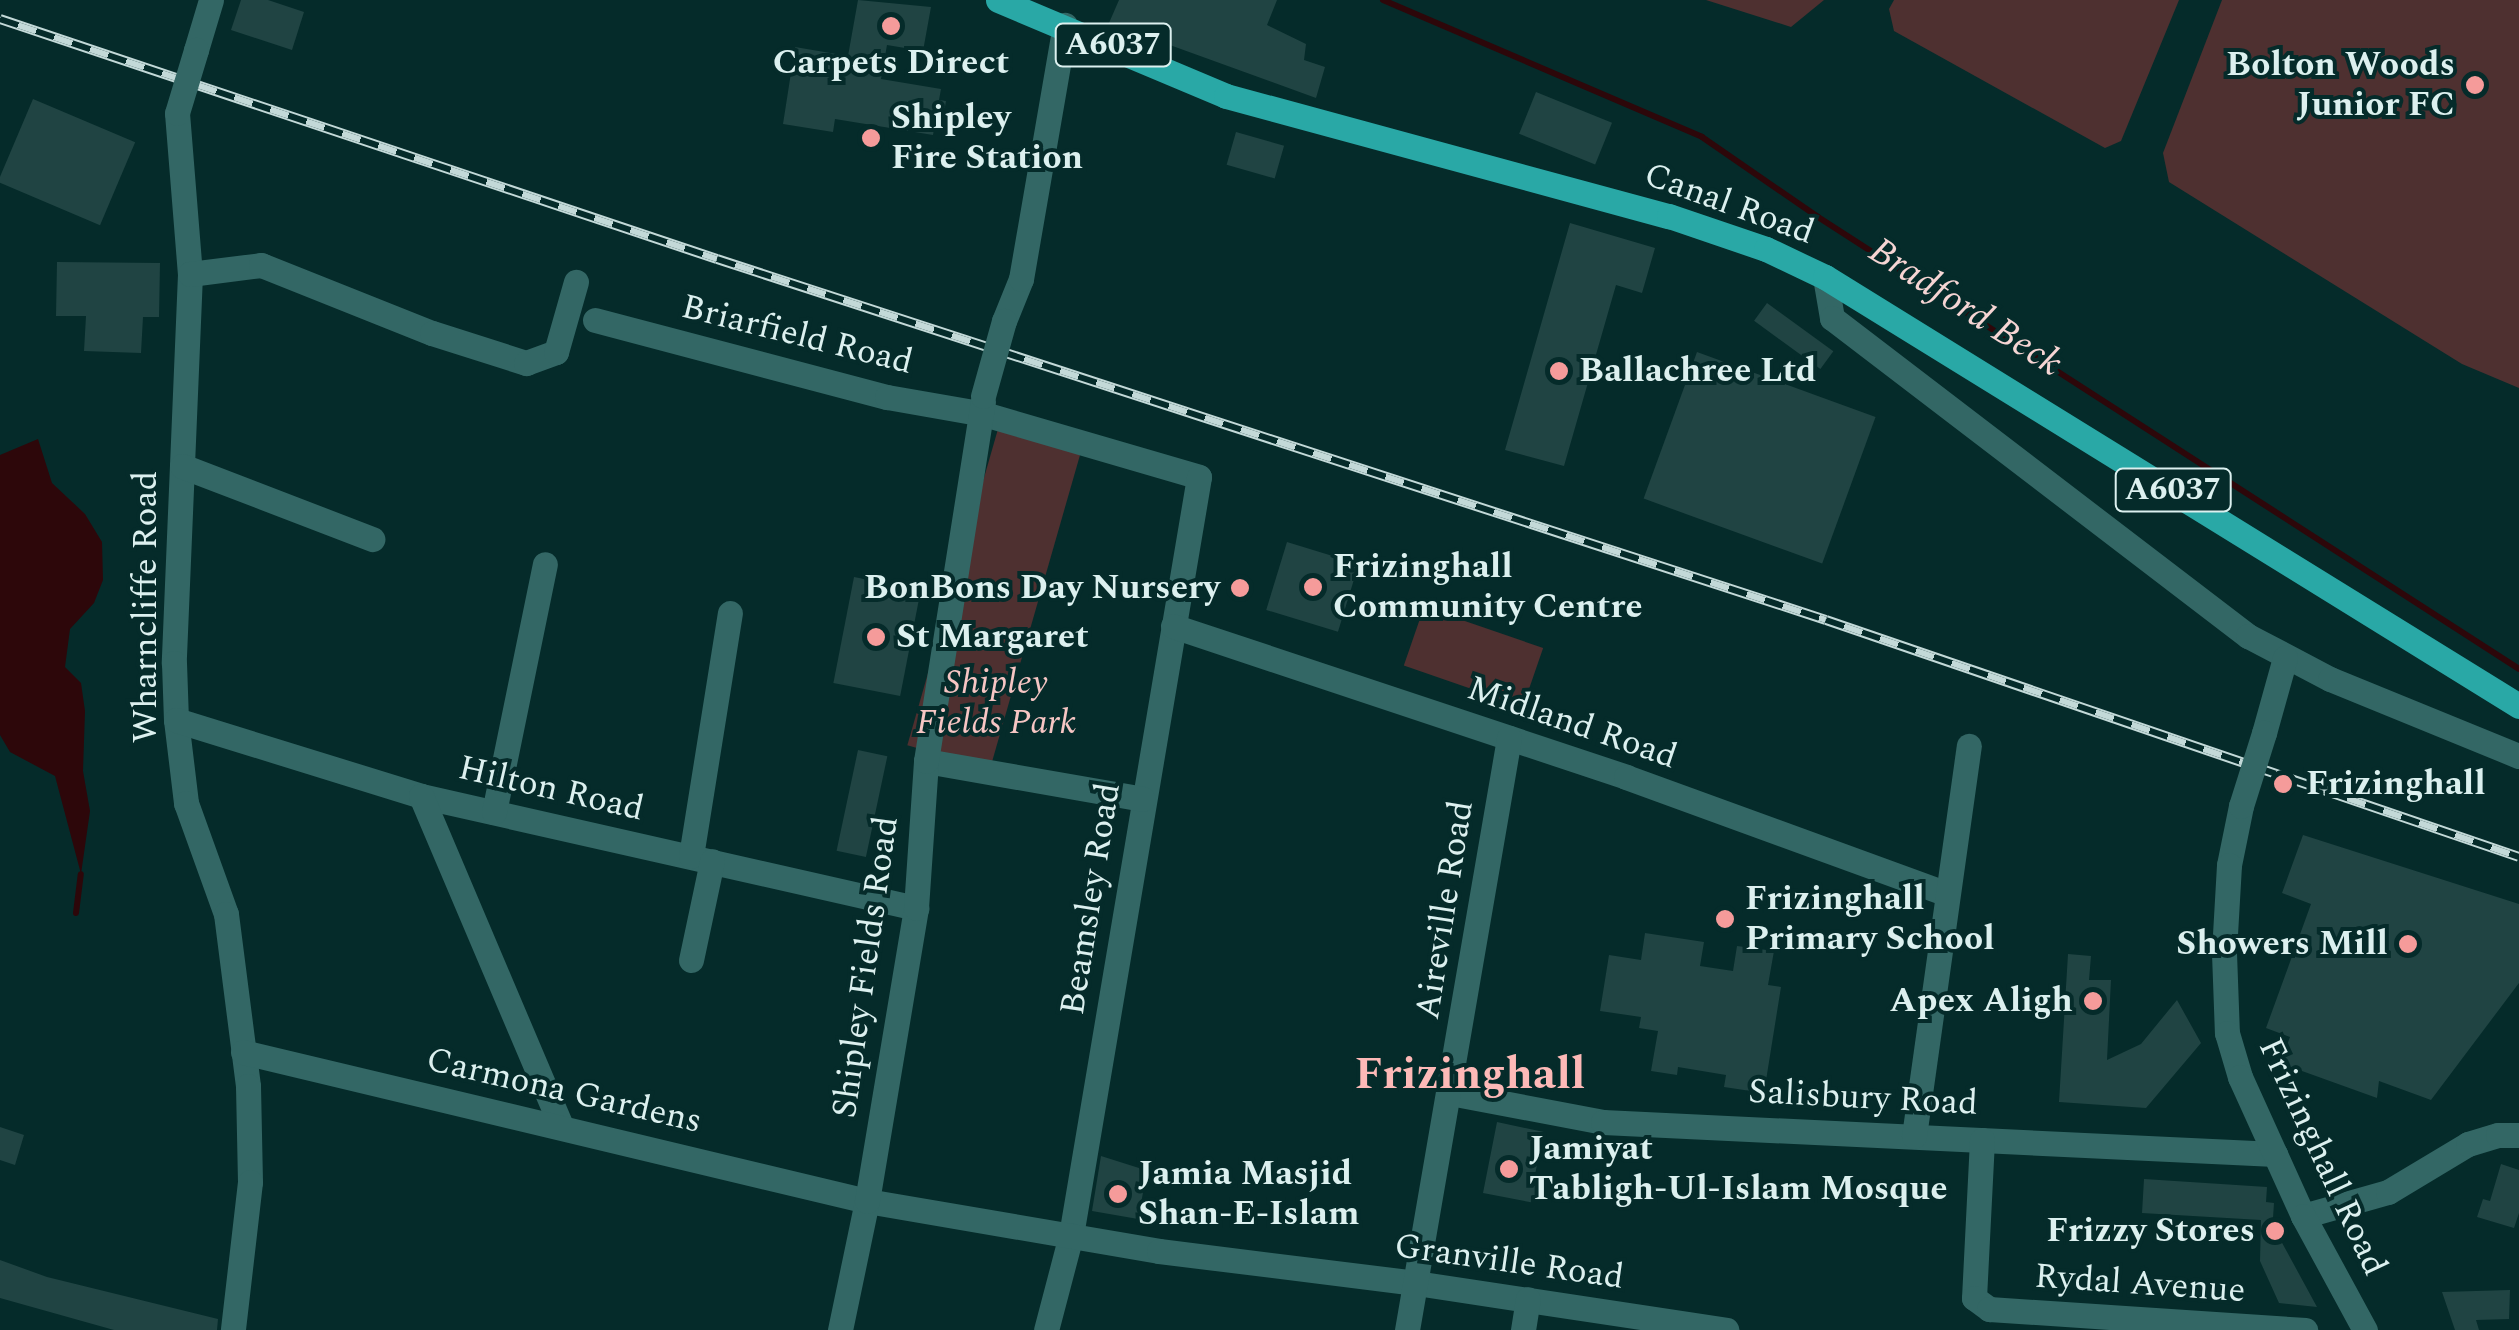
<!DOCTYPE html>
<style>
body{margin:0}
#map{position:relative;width:2519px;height:1330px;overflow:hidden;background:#052b2a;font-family:Spectral,serif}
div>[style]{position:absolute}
.green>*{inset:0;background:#4e3030;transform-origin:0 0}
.water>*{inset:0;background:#2d070a}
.stream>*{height:6px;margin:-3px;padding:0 3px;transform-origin:3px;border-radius:3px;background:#2d070a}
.building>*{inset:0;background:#204443;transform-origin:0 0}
.minor>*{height:25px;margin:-12.5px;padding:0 12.5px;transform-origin:12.5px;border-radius:12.5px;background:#336765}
.tertiary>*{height:25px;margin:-12.5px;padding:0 12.5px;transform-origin:12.5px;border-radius:12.5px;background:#336765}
.primary>*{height:25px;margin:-12.5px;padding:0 12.5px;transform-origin:12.5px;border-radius:12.5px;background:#29a8a6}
.rail>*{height:10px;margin-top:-5px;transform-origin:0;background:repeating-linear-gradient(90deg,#052b2a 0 19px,#c3d9d8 0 38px);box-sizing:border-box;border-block:2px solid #c3d9d8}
.minor-bridge>*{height:25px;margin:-12.5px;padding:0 12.5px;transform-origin:12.5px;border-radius:12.5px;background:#336765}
.tertiary-bridge>*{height:25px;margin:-12.5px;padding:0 12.5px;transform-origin:12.5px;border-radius:12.5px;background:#336765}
.dots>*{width:28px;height:28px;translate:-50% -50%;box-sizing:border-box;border:5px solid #052b2a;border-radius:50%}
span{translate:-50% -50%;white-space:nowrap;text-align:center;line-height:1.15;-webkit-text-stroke:8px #052b2a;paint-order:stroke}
.shield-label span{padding:2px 8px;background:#052b2a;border:2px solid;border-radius:8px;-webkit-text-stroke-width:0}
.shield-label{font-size:32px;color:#dcf0ef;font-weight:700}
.poi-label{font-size:35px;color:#dcf0ef;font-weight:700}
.right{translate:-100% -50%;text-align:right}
.left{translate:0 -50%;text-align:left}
.street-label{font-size:35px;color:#dcf0ef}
.park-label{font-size:35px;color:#f7c6c4;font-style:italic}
.water-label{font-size:38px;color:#f6d5d4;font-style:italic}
.district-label{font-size:45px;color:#fdb9b7;font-weight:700}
</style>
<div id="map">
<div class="green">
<div style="clip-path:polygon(1706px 0,1824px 0,1791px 27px)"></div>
<div style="clip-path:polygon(1894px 0,2179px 0,2121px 141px,2105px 148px,1894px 31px,1889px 9px)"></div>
<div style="clip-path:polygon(2222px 0,2519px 0,2519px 388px,2462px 364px,2169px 182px,2163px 153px)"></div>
<div style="left:998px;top:429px;width:86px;height:329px;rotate:16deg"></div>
<div style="left:1424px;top:607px;width:126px;height:62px;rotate:19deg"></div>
</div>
<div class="water">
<div style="clip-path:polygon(38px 439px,52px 483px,85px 514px,102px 542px,103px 580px,94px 603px,70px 629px,65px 667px,81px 683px,85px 711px,83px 771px,90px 811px,81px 874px,55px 776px,10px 752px,0 735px,0 455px)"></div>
</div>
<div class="stream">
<div style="left:1383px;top:0;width:347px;rotate:23.2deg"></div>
<div style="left:1702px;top:137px;width:141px;rotate:34.6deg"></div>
<div style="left:1818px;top:217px;width:834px;rotate:32.81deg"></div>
<div style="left:76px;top:913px;width:39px;rotate:-83deg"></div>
</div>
<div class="building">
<div style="clip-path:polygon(241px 0,268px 0,304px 12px,292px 50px,231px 30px)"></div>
<div style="clip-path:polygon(858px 0,931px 7px,923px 51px,887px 45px,881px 79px,941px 89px,939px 100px,946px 101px,941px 130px,934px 129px,933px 135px,835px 119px,833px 132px,783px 124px,795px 47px,848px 56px)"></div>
<div style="clip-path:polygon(1119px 0,1277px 0,1267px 25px,1306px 44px,1304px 60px,1325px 67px,1316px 98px,1109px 23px)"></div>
<div style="left:1536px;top:92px;width:82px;height:45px;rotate:22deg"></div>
<div style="left:33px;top:99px;width:111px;height:90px;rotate:23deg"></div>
<div style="left:1236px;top:132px;width:50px;height:34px;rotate:16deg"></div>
<div style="clip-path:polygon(1570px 223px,1655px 248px,1642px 293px,1616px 285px,1564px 466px,1505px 450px)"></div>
<div style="clip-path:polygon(57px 262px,160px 263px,159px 317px,143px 317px,141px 353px,84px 351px,86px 316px,56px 316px)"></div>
<div style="left:1767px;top:303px;width:82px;height:22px;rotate:36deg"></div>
<div style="left:1697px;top:352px;width:190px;height:156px;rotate:20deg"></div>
<div style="left:1287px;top:542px;width:75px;height:71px;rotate:17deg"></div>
<div style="left:854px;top:577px;width:68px;height:108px;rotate:11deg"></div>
<div style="left:858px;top:750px;width:30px;height:103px;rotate:12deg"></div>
<div style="clip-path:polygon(2303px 835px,2519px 904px,2519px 983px,2431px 1100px,2379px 1081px,2377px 1098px,2280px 1063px,2290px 1037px,2266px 1028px,2311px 904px,2282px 893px)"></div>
<div style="clip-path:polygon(1645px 933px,1704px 942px,1700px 966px,1733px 971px,1737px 946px,1774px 951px,1768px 985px,1781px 987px,1764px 1093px,1724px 1087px,1726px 1075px,1678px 1067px,1677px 1075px,1651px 1071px,1658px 1031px,1639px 1028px,1641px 1017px,1600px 1011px,1609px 955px,1641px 960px)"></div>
<div style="clip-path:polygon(2068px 954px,2091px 956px,2089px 980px,2111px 980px,2107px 1060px,2141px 1044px,2177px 1000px,2201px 1043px,2146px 1108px,2059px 1102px)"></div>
<div style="clip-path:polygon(1497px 1122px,1544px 1132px,1533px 1184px,1539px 1186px,1535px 1203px,1483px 1193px)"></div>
<div style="clip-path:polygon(0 1127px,24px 1135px,15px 1165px,0 1160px)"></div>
<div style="clip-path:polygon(1101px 1156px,1139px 1168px,1146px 1177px,1138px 1219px,1092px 1211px)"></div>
<div style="clip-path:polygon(2501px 1164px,2519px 1170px,2519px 1213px,2514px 1228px,2477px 1217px,2483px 1199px,2490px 1201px)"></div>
<div style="clip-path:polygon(2144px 1179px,2267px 1187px,2266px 1202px,2274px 1203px,2273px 1218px,2285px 1239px,2280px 1239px,2317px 1307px,2279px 1303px,2260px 1261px,2261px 1220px,2142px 1213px)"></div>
<div style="clip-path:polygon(0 1260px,47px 1277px,218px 1319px,217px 1330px,114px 1330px,0 1298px)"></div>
<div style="clip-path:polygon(2510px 1290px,2509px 1319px,2476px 1320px,2479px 1330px,2455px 1330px,2442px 1292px)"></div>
</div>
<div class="minor">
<div style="left:196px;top:50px;width:52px;rotate:-73.3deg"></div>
<div style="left:177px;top:113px;width:162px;rotate:85.4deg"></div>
<div style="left:190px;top:274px;width:389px;rotate:92.4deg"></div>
<div style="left:174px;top:663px;width:57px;rotate:88deg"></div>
<div style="left:176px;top:720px;width:84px;rotate:83.1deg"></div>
<div style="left:186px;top:803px;width:118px;rotate:70.2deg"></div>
<div style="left:226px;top:914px;width:173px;rotate:82.7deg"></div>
<div style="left:248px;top:1086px;width:96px;rotate:88.8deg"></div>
<div style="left:250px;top:1182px;width:149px;rotate:96.6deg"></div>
<div style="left:190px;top:274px;width:72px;rotate:-7.2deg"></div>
<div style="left:261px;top:265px;width:184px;rotate:21.7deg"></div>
<div style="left:432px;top:333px;width:99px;rotate:17.7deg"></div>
<div style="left:526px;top:363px;width:32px;rotate:-20deg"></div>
<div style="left:556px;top:352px;width:73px;rotate:-74.1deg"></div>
<div style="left:595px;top:320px;width:302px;rotate:14.8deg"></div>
<div style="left:887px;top:397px;width:98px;rotate:9.9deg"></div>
<div style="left:984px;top:414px;width:224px;rotate:16.3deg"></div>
<div style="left:1199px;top:477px;width:769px;rotate:99.58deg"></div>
<div style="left:1071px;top:1235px;width:98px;rotate:104.7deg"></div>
<div style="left:1004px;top:321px;width:45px;rotate:-68deg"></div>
<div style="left:1021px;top:279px;width:258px;rotate:-80.2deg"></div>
<div style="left:182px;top:466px;width:204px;rotate:21deg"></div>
<div style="left:1173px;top:626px;width:478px;rotate:18.4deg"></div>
<div style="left:1626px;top:777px;width:339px;rotate:20deg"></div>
<div style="left:176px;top:720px;width:257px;rotate:17.2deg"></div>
<div style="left:421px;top:796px;width:508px;rotate:12.75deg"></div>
<div style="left:926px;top:761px;width:220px;rotate:9.9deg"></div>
<div style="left:421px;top:796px;width:356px;rotate:67deg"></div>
<div style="left:494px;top:812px;width:253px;rotate:-78.4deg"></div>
<div style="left:691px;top:856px;width:246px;rotate:-80.9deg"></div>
<div style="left:691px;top:960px;width:101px;rotate:-78deg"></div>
<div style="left:243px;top:1052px;width:642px;rotate:13.43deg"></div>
<div style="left:867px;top:1201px;width:296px;rotate:9.7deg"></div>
<div style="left:1159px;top:1251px;width:259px;rotate:7.1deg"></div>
<div style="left:1416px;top:1283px;width:314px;rotate:8.6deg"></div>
<div style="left:1450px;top:1093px;width:156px;rotate:10.7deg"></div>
<div style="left:1603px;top:1122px;width:673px;rotate:2.73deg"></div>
<div style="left:1914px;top:1136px;width:394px;rotate:-82deg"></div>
<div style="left:1982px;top:1140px;width:158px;rotate:92.9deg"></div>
<div style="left:1974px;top:1298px;width:19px;rotate:36deg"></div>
<div style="left:1989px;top:1309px;width:317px;rotate:3.8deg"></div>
<div style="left:2303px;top:1216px;width:88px;rotate:-15.8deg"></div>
<div style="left:2388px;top:1192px;width:93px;rotate:-31deg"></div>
<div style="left:2468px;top:1144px;width:31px;rotate:-17deg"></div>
<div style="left:2498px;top:1135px;width:21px"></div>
<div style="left:840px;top:1330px;width:132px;rotate:-78.2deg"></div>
<div style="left:867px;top:1201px;width:297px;rotate:-80.5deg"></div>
<div style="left:916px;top:908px;width:147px;rotate:-86.1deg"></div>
<div style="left:926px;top:761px;width:364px;rotate:-81deg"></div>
<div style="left:1407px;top:1330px;width:601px;rotate:-80.22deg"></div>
<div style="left:1523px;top:1330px;width:31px;rotate:-81deg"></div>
</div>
<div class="tertiary">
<div style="left:1825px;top:277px;width:42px;rotate:80.3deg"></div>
<div style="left:1832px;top:318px;width:524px;rotate:37.4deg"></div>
<div style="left:2248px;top:636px;width:93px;rotate:27.7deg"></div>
<div style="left:2330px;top:679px;width:204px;rotate:22.2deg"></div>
<div style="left:2264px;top:733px;width:78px;rotate:-74.4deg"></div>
<div style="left:2241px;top:806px;width:60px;rotate:101.5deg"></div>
<div style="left:2229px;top:865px;width:88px;rotate:93.3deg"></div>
<div style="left:2224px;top:953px;width:80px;rotate:87.9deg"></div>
<div style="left:2227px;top:1033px;width:46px;rotate:73.5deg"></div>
<div style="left:2240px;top:1077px;width:153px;rotate:65.6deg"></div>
<div style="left:2303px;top:1216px;width:130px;rotate:61.5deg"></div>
</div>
<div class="primary">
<div style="left:998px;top:0;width:247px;rotate:22.8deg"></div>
<div style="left:1226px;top:96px;width:459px;rotate:15.2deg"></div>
<div style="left:1669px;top:216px;width:102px;rotate:18.8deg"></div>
<div style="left:1766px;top:249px;width:65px;rotate:25.4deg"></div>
<div style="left:1825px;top:277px;width:816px;rotate:31.72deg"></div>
</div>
<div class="rail">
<div style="left:0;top:19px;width:756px;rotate:18.51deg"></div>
<div style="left:717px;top:259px;width:1166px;rotate:18.03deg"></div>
<div style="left:1826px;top:620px;width:732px;rotate:18.88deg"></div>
</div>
<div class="minor-bridge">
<div style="left:177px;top:113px;width:66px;rotate:-73.2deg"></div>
<div style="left:983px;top:396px;width:78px;rotate:-74.4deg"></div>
</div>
<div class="tertiary-bridge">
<div style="left:2241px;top:806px;width:77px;rotate:-72.5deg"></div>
</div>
<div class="dots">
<div style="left:891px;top:26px;background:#f59b9a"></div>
<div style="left:2475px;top:85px;background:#f59b9a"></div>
<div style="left:871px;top:138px;background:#f59b9a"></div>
<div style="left:1559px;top:371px;background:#f59b9a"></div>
<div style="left:1313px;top:587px;background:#f59b9a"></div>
<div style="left:1240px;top:588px;background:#f59b9a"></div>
<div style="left:876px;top:637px;background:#f59b9a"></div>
<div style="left:2283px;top:784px;background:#f59b9a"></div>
<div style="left:1725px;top:919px;background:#f59b9a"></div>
<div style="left:2408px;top:944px;background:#f59b9a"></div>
<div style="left:2093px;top:1001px;background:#f59b9a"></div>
<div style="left:1509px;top:1169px;background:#f59b9a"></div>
<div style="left:1118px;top:1194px;background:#f59b9a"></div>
<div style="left:2275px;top:1231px;background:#f59b9a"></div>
</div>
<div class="shield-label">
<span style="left:1113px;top:45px">A6037</span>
<span style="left:2173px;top:490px">A6037</span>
</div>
<div class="poi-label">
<span style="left:891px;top:63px">Carpets Direct</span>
<span class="right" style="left:2455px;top:85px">Bolton Woods<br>Junior FC</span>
<span class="left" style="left:891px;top:138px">Shipley<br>Fire Station</span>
<span class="left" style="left:1579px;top:371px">Ballachree Ltd</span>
<span class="left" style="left:1333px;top:587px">Frizinghall<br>Community Centre</span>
<span class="right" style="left:1220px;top:588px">BonBons Day Nursery</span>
<span class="left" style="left:896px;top:637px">St Margaret</span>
<span class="left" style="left:2306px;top:784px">Frizinghall</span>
<span class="left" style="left:1745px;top:919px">Frizinghall<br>Primary School</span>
<span class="right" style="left:2388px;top:944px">Showers Mill</span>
<span class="right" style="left:2073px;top:1001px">Apex Aligh</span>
<span class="left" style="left:1529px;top:1169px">Jamiyat<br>Tabligh-Ul-Islam Mosque</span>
<span class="left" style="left:1138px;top:1194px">Jamia Masjid<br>Shan-E-Islam</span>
<span class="right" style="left:2255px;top:1231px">Frizzy Stores</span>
</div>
<div class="street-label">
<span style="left:1729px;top:204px;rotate:20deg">Canal Road</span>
<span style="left:797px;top:335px;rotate:14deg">Briarfield Road</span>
<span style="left:146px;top:607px;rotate:-90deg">Wharncliffe Road</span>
<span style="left:1572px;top:723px;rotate:19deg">Midland Road</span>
<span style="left:551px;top:789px;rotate:13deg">Hilton Road</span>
<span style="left:1091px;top:899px;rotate:-81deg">Beamsley Road</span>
<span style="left:1445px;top:910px;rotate:-81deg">Aireville Road</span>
<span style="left:866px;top:967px;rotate:-82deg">Shipley Fields Road</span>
<span style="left:564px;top:1091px;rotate:13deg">Carmona Gardens</span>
<span style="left:1863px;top:1098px;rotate:3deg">Salisbury Road</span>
<span style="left:2322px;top:1157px;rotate:65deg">Frizinghall Road</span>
<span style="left:1509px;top:1262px;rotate:8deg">Granville Road</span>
<span style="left:2140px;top:1284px;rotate:4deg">Rydal Avenue</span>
</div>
<div class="park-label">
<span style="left:996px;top:703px">Shipley<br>Fields Park</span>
</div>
<div class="water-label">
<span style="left:1965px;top:308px;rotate:33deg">Bradford Beck</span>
</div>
<div class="district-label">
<span style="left:1470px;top:1075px">Frizinghall</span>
</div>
</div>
